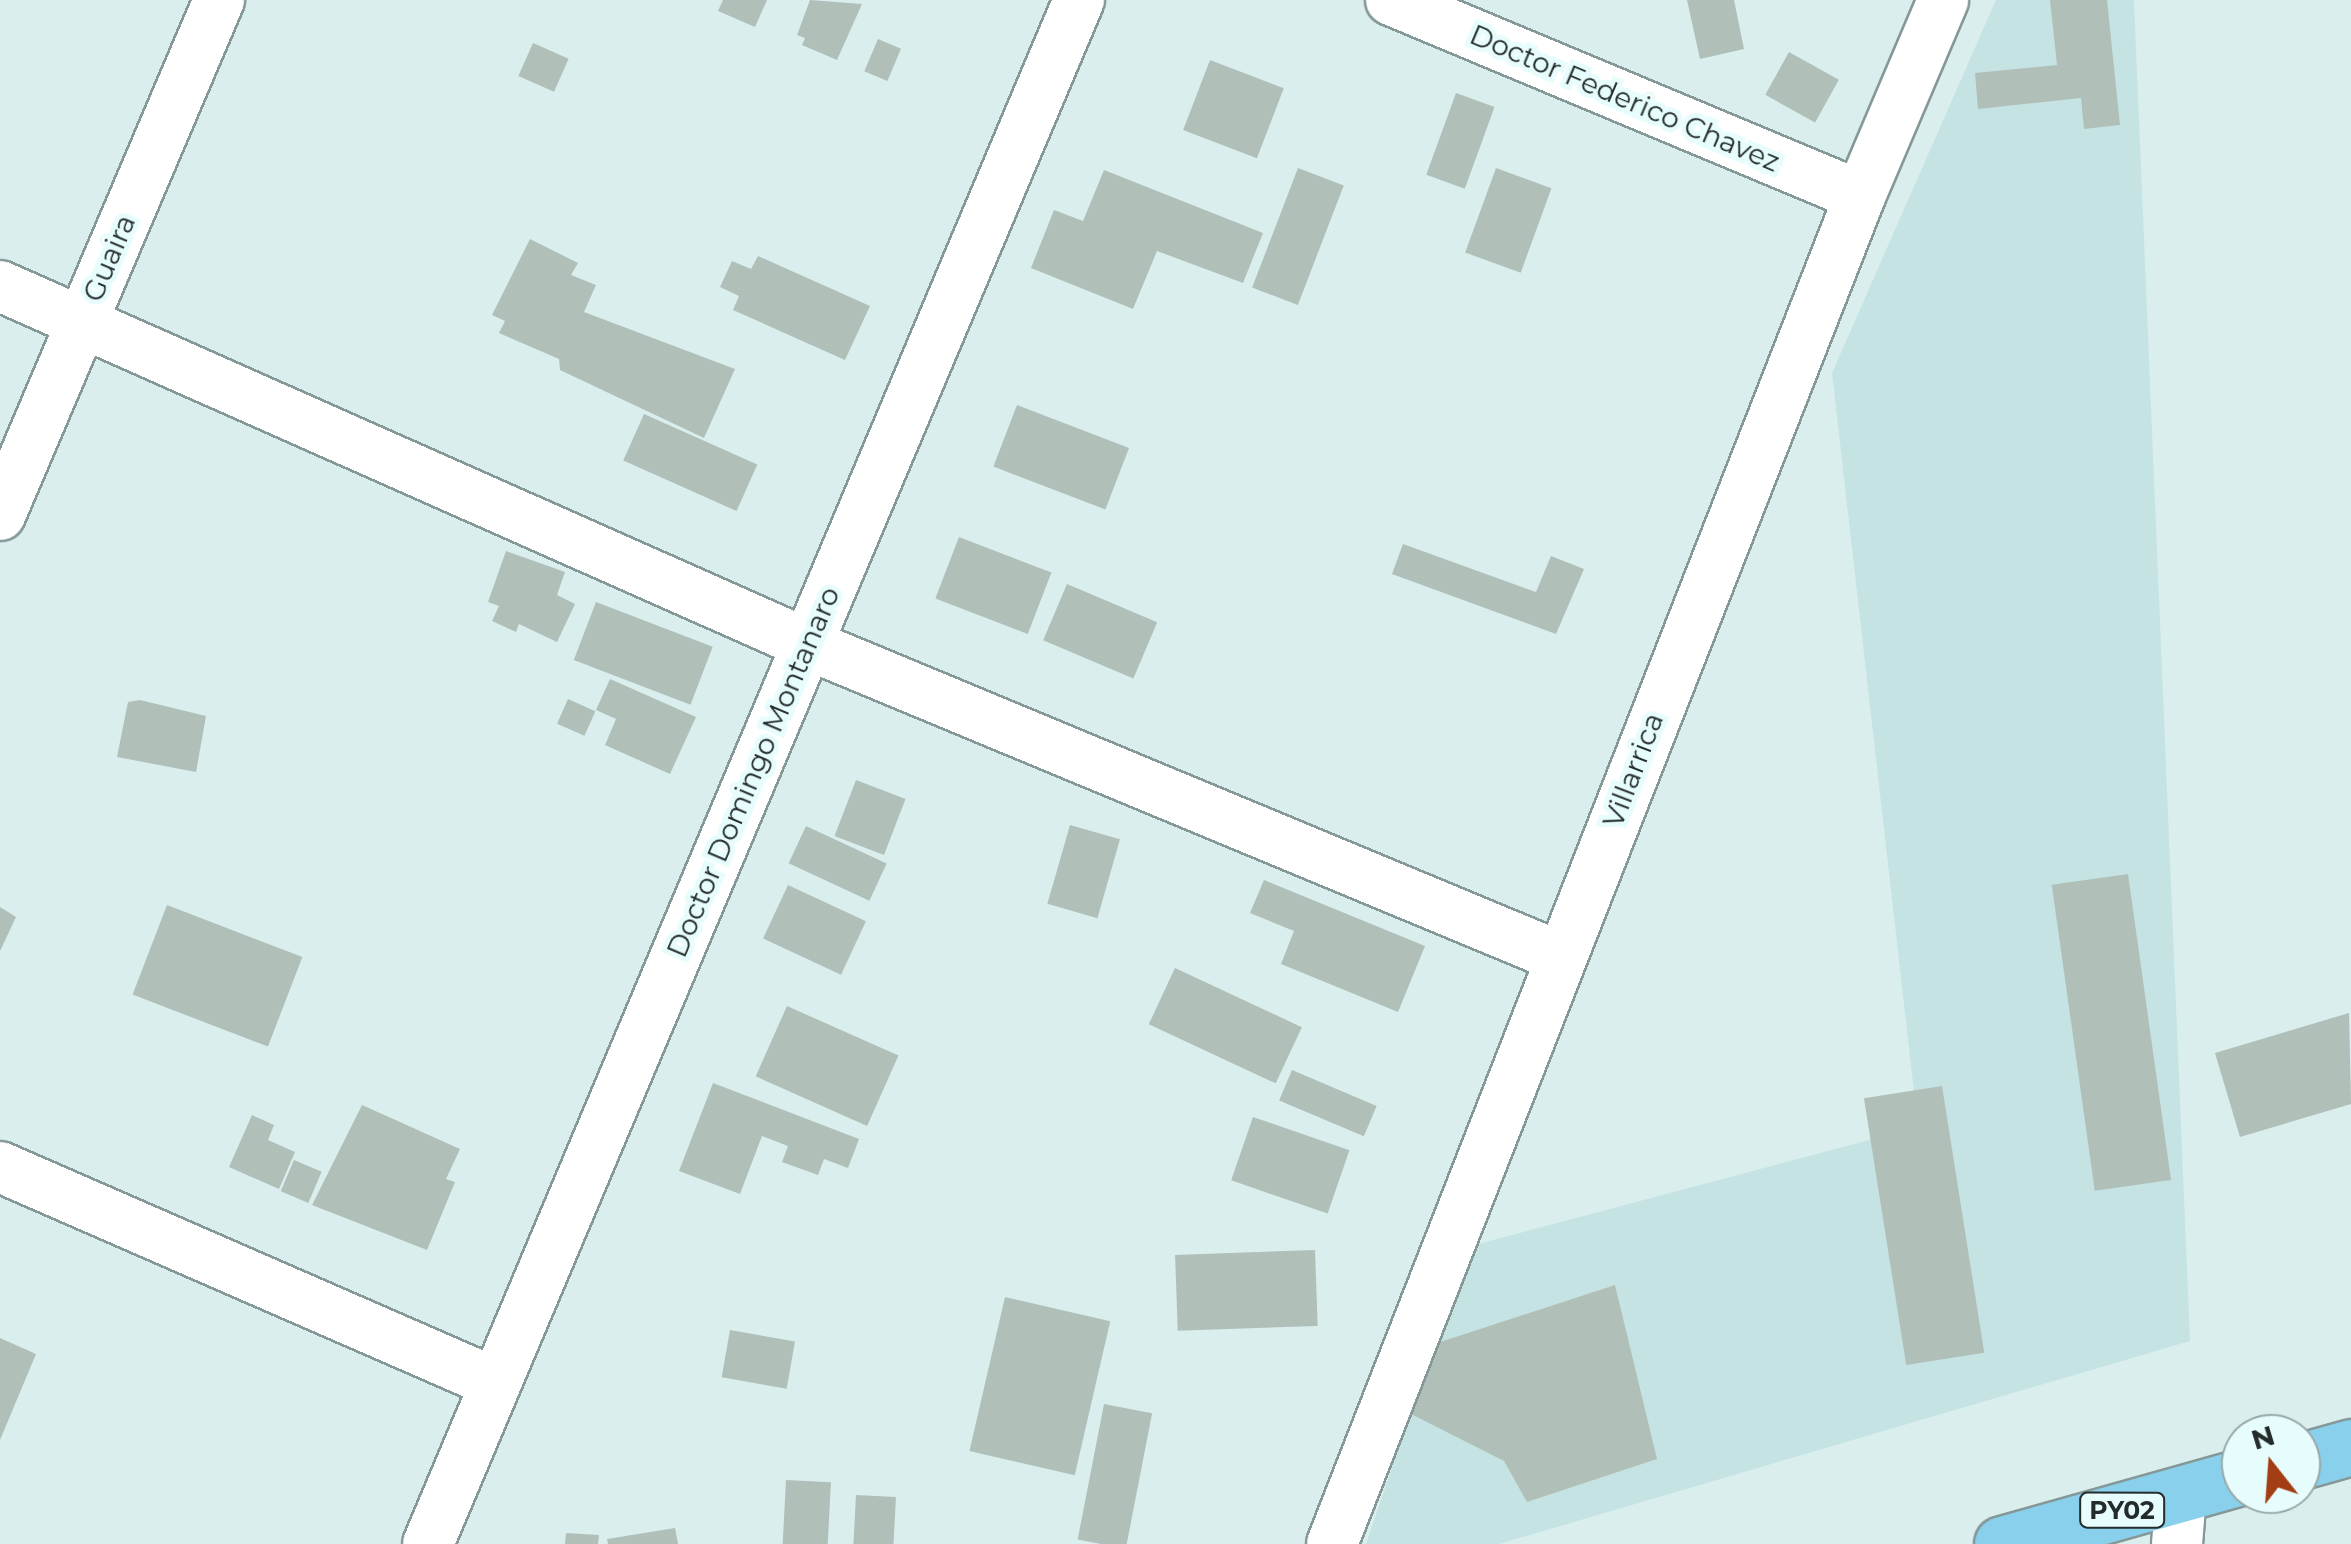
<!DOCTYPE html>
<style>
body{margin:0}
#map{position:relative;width:2351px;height:1544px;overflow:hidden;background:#daeeee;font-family:Montserrat,sans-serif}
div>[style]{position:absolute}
.built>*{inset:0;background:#c6e3e3}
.building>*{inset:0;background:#b0c0b8;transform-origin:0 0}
.roads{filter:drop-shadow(2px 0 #859898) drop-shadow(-2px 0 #859898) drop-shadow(0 2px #859898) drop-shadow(0 -2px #859898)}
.minor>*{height:50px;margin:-25px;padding:0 25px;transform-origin:25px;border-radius:25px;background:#fff}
.primary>*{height:55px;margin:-27.5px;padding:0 27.5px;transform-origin:27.5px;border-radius:27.5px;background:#88d0ec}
span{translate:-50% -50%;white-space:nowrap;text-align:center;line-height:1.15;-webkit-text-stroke:10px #e7fcfc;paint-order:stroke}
.shield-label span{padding:2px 8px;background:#e7fcfc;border:2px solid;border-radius:8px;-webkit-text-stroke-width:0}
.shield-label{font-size:25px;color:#242b2b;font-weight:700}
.street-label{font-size:28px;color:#242b2b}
.north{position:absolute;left:2221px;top:1414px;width:100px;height:100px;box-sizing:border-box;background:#e7fcfc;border:2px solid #99a8a8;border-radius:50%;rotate:343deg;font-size:28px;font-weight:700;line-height:40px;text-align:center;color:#242b2b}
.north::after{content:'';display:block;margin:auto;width:35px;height:45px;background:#a33e14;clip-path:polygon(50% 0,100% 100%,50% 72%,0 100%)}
</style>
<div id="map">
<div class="built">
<div style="clip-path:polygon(1996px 0,2134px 0,2190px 1341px,1499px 1544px,1366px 1544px,1467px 1247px,1918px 1127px,1832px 373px)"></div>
</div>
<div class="building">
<div style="clip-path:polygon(723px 0,767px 0,755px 27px,718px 11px)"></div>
<div style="clip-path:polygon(810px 0,862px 4px,837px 60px,802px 45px,805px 38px,797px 35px)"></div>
<div style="clip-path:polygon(1687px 0,1734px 0,1744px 49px,1700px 59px)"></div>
<div style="clip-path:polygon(2050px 0,2107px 0,2120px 125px,2084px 129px,2081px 98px,1978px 109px,1975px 73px,2057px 65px)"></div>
<div style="left:878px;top:39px;width:25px;height:35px;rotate:23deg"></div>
<div style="left:533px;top:43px;width:39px;height:36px;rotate:24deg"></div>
<div style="left:1789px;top:52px;width:57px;height:49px;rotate:29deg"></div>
<div style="left:1210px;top:60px;width:79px;height:75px;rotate:21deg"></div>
<div style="left:1456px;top:93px;width:41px;height:87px;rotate:20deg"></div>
<div style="left:1298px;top:168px;width:49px;height:128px;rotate:21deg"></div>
<div style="left:1496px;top:168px;width:59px;height:90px;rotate:20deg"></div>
<div style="clip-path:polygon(1104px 170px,1263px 233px,1243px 283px,1157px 251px,1133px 309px,1031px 268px,1054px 210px,1083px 221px)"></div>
<div style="clip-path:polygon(530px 239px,578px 263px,571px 275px,596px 285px,584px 312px,735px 369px,704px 438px,560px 370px,559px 359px,499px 333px,505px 321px,492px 315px)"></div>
<div style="clip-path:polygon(758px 256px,870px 306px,845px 360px,733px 310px,739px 296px,720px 287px,732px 261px,751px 269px)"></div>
<div style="left:1017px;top:405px;width:120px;height:66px;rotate:21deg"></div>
<div style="left:644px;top:414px;width:124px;height:51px;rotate:24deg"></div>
<div style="left:959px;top:537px;width:99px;height:66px;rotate:21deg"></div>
<div style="clip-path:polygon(1403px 544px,1536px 592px,1551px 556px,1584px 569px,1556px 634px,1392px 574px)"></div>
<div style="clip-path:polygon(506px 551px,565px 572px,557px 595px,575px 604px,557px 642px,519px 624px,516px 632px,492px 621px,499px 606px,488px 602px)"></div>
<div style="left:1067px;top:584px;width:98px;height:61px;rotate:23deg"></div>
<div style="left:596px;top:602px;width:125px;height:62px;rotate:21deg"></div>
<div style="clip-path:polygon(610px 679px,696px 717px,670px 774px,605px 745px,616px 719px,596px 710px)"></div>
<div style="left:568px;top:699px;width:30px;height:27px;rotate:24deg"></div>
<div style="clip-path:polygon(140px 700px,206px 716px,196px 772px,117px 757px,128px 702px)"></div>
<div style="left:856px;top:780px;width:53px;height:60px;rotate:21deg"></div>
<div style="left:1070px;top:825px;width:52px;height:82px;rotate:16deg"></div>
<div style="left:806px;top:826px;width:89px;height:41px;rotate:25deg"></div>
<div style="left:2128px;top:874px;width:309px;height:77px;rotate:82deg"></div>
<div style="clip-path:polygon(1264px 880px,1425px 946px,1398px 1012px,1281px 964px,1294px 931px,1250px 913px)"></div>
<div style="left:788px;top:885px;width:86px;height:59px;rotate:25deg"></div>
<div style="left:167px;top:905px;width:145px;height:96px;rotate:21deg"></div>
<div style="clip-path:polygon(0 907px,16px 917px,0 951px)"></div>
<div style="left:1175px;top:968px;width:140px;height:62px;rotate:25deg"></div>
<div style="left:787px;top:1006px;width:122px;height:77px;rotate:24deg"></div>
<div style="clip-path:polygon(2349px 1013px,2351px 1104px,2240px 1137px,2215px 1053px)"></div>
<div style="left:1292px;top:1070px;width:92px;height:33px;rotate:23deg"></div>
<div style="clip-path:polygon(713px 1083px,859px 1139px,848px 1168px,824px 1159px,818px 1175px,782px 1162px,788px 1146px,762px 1136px,740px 1194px,679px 1171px)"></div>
<div style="left:1942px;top:1086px;width:270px;height:79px;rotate:81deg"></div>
<div style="clip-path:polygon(362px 1105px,460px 1149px,446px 1179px,455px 1182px,427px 1250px,312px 1205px)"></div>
<div style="clip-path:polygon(252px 1115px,274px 1125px,268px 1140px,295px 1152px,279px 1189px,229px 1167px)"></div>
<div style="left:1253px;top:1117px;width:102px;height:67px;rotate:19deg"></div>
<div style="left:294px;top:1160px;width:30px;height:34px;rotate:23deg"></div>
<div style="left:1315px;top:1250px;width:76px;height:140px;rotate:88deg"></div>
<div style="clip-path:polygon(1615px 1285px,1657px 1459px,1527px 1502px,1504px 1461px,1403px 1410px,1428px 1346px)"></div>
<div style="left:1005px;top:1297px;width:108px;height:158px;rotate:13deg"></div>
<div style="left:730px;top:1330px;width:66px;height:48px;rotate:10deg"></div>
<div style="clip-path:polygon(0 1338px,36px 1354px,0 1440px)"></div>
<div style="left:1104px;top:1404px;width:49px;height:138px;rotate:11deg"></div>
<div style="left:786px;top:1480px;width:45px;height:64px;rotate:3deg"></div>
<div style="left:856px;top:1495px;width:40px;height:49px;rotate:3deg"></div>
<div style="clip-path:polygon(675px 1528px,678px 1544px,608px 1544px,607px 1539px)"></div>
<div style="clip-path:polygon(566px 1533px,599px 1535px,598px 1544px,565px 1544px)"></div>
</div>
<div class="roads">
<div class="minor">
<div style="left:1391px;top:0;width:508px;rotate:22.68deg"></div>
<div style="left:0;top:286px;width:883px;rotate:23.92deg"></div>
<div style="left:807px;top:644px;width:815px;rotate:22.57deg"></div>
<div style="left:0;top:515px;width:560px;rotate:-66.96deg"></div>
<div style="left:0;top:1167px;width:540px;rotate:23.57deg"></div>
<div style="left:428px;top:1544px;width:1676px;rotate:-67.14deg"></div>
<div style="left:1332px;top:1544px;width:1448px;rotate:-68.61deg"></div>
<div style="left:1860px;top:196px;width:213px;rotate:-67deg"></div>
<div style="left:2177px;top:1544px;width:50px;rotate:-85.4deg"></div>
</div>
<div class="primary">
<div style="left:2301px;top:1461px;width:52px;rotate:-15.6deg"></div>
<div style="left:2002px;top:1544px;width:248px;rotate:-15.7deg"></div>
</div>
</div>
<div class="shield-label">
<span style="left:2122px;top:1510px">PY02</span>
</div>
<div class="street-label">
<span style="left:1625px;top:98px;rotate:23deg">Doctor Federico Chavez</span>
<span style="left:109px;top:258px;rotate:-67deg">Guaira</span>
<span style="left:1633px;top:770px;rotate:-69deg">Villarrica</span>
<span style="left:753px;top:772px;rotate:-67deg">Doctor Domingo Montanaro</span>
</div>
<div class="north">N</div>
</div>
